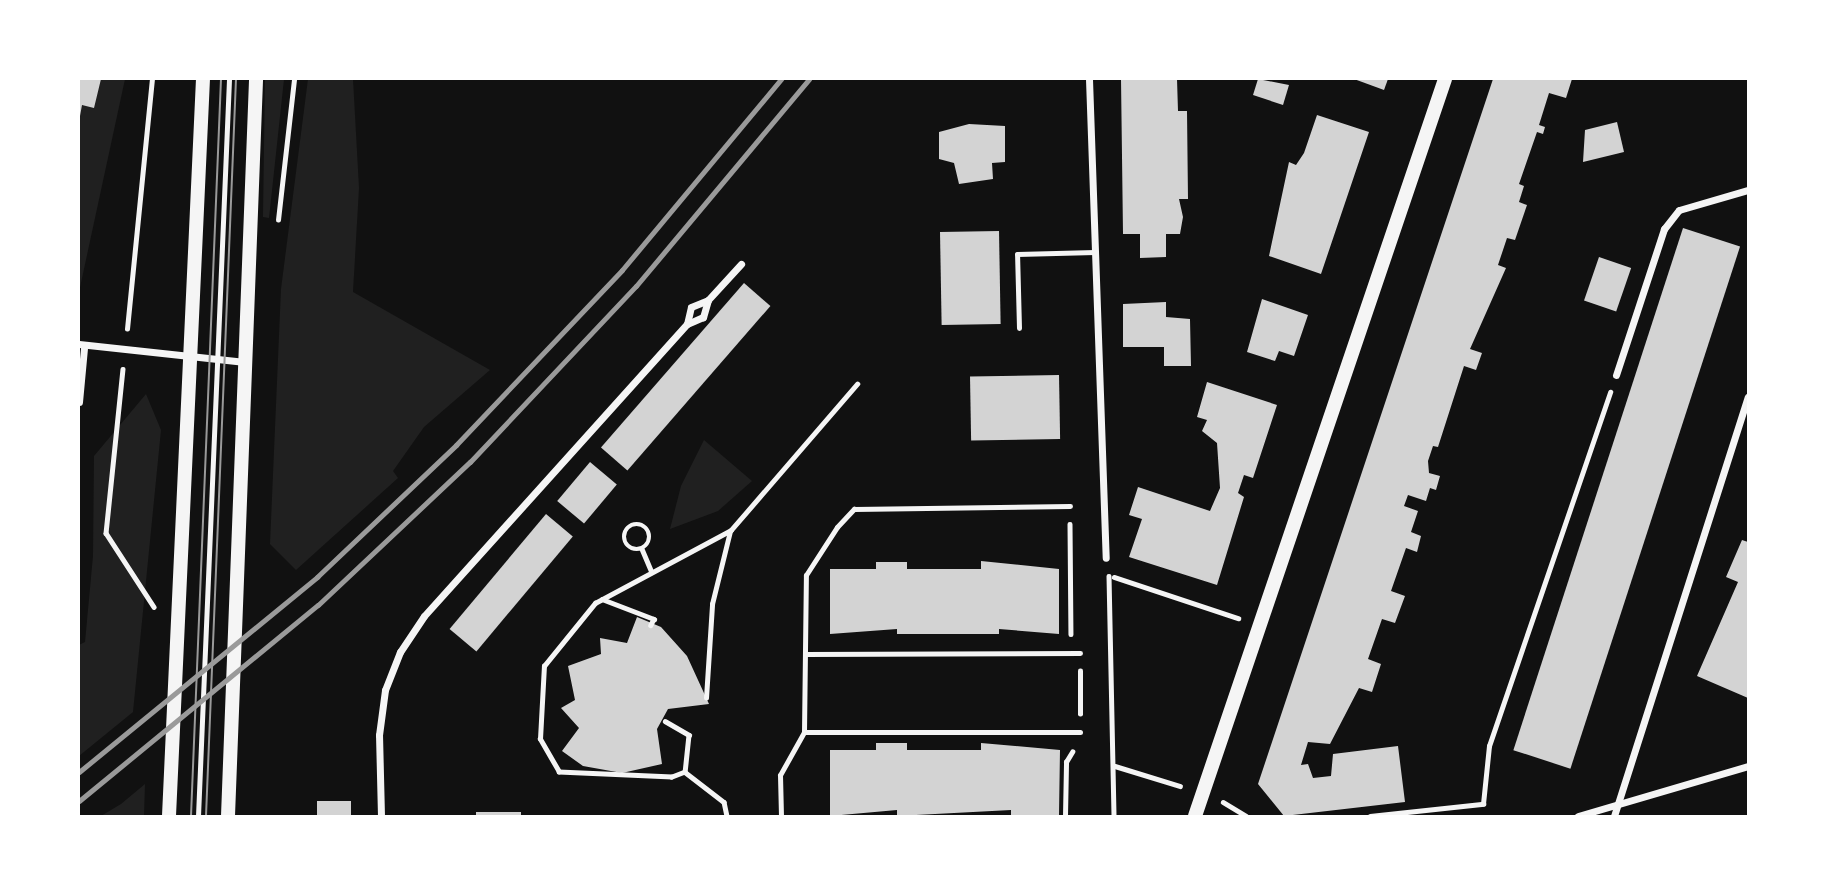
<!DOCTYPE html>
<style>
body{margin:0}
#map{position:relative;width:1827px;height:895px;overflow:hidden;background:#111;font-family:Commissioner,sans-serif}
div>[style]{position:absolute}
.green>*{inset:0;background:#202020}
.building>*{inset:0;background:#d3d3d3;transform-origin:0 0}
.path>*{height:4.5px;margin:-2.25px;padding:0 2.25px;transform-origin:2.25px;border-radius:2.25px;background:#f5f5f5}
.path>.ring{margin:-2.25px;padding:0;box-sizing:content-box;background:none;border:4.5px solid #f5f5f5;border-radius:50%}
.service>*{height:5px;margin:-2.5px;padding:0 2.5px;transform-origin:2.5px;border-radius:2.5px;background:#f5f5f5}
.minor>*{height:7px;margin:-3.5px;padding:0 3.5px;transform-origin:3.5px;border-radius:3.5px;background:#f5f5f5}
.secondary>*{height:14px;margin:-7px;padding:0 7px;transform-origin:7px;border-radius:7px;background:#f5f5f5}
.tram>*{height:2px;margin:-1px;padding:0 1px;transform-origin:1px;border-radius:1px;background:#9a9a9a}
.rail>*{height:5px;margin:-2.5px;padding:0 2.5px;transform-origin:2.5px;border-radius:2.5px;background:#9a9a9a}
span{translate:-50% -50%;white-space:nowrap;text-align:center;line-height:1.15;-webkit-text-stroke:5px #fff;paint-order:stroke}
.frame{position:absolute;inset:0;border:80px solid #fff;pointer-events:none}
</style>
<div id="map">
<div class="green">
<div style="clip-path:polygon(79px 79px,125px 79px,79px 292px)"></div>
<div style="clip-path:polygon(265px 79px,284px 79px,269px 218px,263px 217px)"></div>
<div style="clip-path:polygon(308px 79px,353px 79px,359px 188px,353px 292px,490px 370px,424px 427px,393px 471px,398px 478px,296px 570px,270px 544px,281px 289px)"></div>
<div style="clip-path:polygon(146px 394px,161px 430px,133px 712px,79px 756px,79px 645px,85px 642px,93px 556px,94px 456px)"></div>
<div style="clip-path:polygon(704px 440px,752px 481px,718px 511px,670px 529px,681px 486px)"></div>
<div style="clip-path:polygon(145px 784px,144px 816px,101px 816px,121px 804px)"></div>
</div>
<div class="building">
<div style="clip-path:polygon(79px 79px,101px 79px,94px 108px,82px 105px,80px 116px)"></div>
<div style="clip-path:polygon(1121px 79px,1177px 79px,1178px 111px,1187px 111px,1188px 199px,1179px 199px,1183px 217px,1180px 234px,1166px 234px,1166px 257px,1140px 258px,1140px 234px,1123px 234px)"></div>
<div style="clip-path:polygon(1258px 79px,1289px 85px,1283px 105px,1253px 95px)"></div>
<div style="clip-path:polygon(1354px 79px,1388px 79px,1384px 90px)"></div>
<div style="clip-path:polygon(1493px 79px,1572px 79px,1566px 98px,1549px 93px,1539px 125px,1545px 127px,1543px 134px,1537px 132px,1519px 184px,1524px 186px,1519px 202px,1527px 205px,1515px 240px,1507px 238px,1498px 265px,1506px 268px,1470px 349px,1482px 353px,1476px 370px,1464px 366px,1438px 447px,1433px 446px,1428px 461px,1429px 473px,1440px 476px,1436px 490px,1430px 488px,1426px 501px,1408px 495px,1404px 506px,1418px 511px,1411px 532px,1421px 536px,1417px 552px,1406px 548px,1391px 591px,1405px 596px,1395px 623px,1382px 619px,1368px 659px,1381px 664px,1372px 692px,1359px 688px,1330px 744px,1308px 742px,1301px 765px,1308px 764px,1313px 778px,1331px 776px,1333px 754px,1398px 746px,1405px 802px,1284px 816px,1258px 784px)"></div>
<div style="clip-path:polygon(1317px 115px,1369px 132px,1321px 274px,1269px 256px,1289px 162px,1296px 165px,1304px 153px)"></div>
<div style="clip-path:polygon(1617px 122px,1624px 152px,1583px 162px,1585px 130px)"></div>
<div style="clip-path:polygon(969px 124px,1005px 126px,1005px 162px,992px 163px,993px 179px,959px 184px,954px 163px,939px 159px,939px 132px)"></div>
<div style="left:1683px;top:228px;width:60px;height:549px;rotate:18deg"></div>
<div style="left:999px;top:231px;width:93px;height:59px;rotate:89deg"></div>
<div style="left:1599px;top:257px;width:34px;height:46px;rotate:19deg"></div>
<div style="left:744px;top:283px;width:35px;height:218px;rotate:41deg"></div>
<div style="clip-path:polygon(1262px 299px,1308px 315px,1294px 356px,1279px 351px,1275px 361px,1247px 352px)"></div>
<div style="clip-path:polygon(1166px 302px,1166px 317px,1190px 319px,1191px 366px,1164px 366px,1164px 347px,1123px 347px,1123px 304px)"></div>
<div style="left:1059px;top:375px;width:64px;height:89px;rotate:89deg"></div>
<div style="clip-path:polygon(1207px 382px,1277px 405px,1253px 478px,1244px 475px,1238px 493px,1244px 497px,1217px 585px,1129px 557px,1142px 519px,1129px 515px,1138px 487px,1210px 511px,1220px 488px,1217px 443px,1202px 431px,1207px 420px,1197px 417px)"></div>
<div style="left:590px;top:462px;width:35px;height:51px;rotate:40deg"></div>
<div style="left:546px;top:514px;width:35px;height:150px;rotate:40deg"></div>
<div style="clip-path:polygon(1742px 540px,1748px 542px,1748px 698px,1697px 676px,1738px 582px,1726px 577px)"></div>
<div style="clip-path:polygon(981px 561px,1059px 569px,1059px 634px,999px 629px,999px 634px,897px 634px,897px 629px,830px 634px,830px 569px,876px 569px,876px 562px,907px 562px,907px 569px,981px 569px)"></div>
<div style="clip-path:polygon(637px 617px,661px 627px,687px 656px,709px 704px,668px 709px,657px 729px,662px 764px,622px 773px,583px 766px,562px 751px,579px 728px,561px 708px,575px 700px,568px 666px,601px 654px,600px 638px,627px 643px)"></div>
<div style="clip-path:polygon(876px 743px,907px 743px,907px 750px,981px 750px,981px 743px,1060px 750px,1059px 815px,1011px 815px,1011px 810px,897px 816px,897px 810px,830px 816px,830px 750px,876px 750px)"></div>
<div style="left:317px;top:801px;width:34px;height:15px"></div>
<div style="left:476px;top:812px;width:45px;height:4px"></div>
</div>
<div class="path">
<div style="left:278px;top:220px;width:142px;rotate:-83.5deg"></div>
<div style="left:127px;top:329px;width:251px;rotate:-84.3deg"></div>
<div style="left:123px;top:369px;width:165px;rotate:95.9deg"></div>
<div style="left:106px;top:533px;width:88px;rotate:57deg"></div>
<div class="ring" style="left:624px;top:524px;width:21.5px;height:21.5px"></div>
<div style="left:1070px;top:524px;width:110px;rotate:89.5deg"></div>
<div style="left:642px;top:549px;width:25px;rotate:67deg"></div>
<div style="left:1109px;top:576px;width:240px;rotate:88.8deg"></div>
<div style="left:1114px;top:577px;width:131px;rotate:18.3deg"></div>
<div style="left:602px;top:599px;width:56px;rotate:21deg"></div>
<div style="left:654px;top:619px;width:7px;rotate:117deg"></div>
<div style="left:706px;top:698px;width:94px;rotate:-86.3deg"></div>
<div style="left:712px;top:604px;width:75px;rotate:-76.1deg"></div>
<div style="left:1080px;top:714px;width:43px;rotate:-90deg"></div>
<div style="left:665px;top:721px;width:28px;rotate:30deg"></div>
<div style="left:689px;top:735px;width:37px;rotate:96deg"></div>
<div style="left:685px;top:772px;width:49px;rotate:37.6deg"></div>
<div style="left:724px;top:802px;width:14px;rotate:78deg"></div>
<div style="left:1115px;top:766px;width:68px;rotate:17.1deg"></div>
<div style="left:685px;top:772px;width:14px;rotate:159deg"></div>
<div style="left:672px;top:777px;width:113px;rotate:-177.5deg"></div>
<div style="left:559px;top:772px;width:38px;rotate:-120deg"></div>
<div style="left:540px;top:739px;width:73px;rotate:-86.9deg"></div>
<div style="left:544px;top:666px;width:81px;rotate:-51deg"></div>
<div style="left:595px;top:603px;width:154px;rotate:-28.2deg"></div>
<div style="left:731px;top:530px;width:193px;rotate:-49.2deg"></div>
<div style="left:1223px;top:802px;width:27px;rotate:31deg"></div>
<div style="left:1065px;top:816px;width:54px;rotate:-88.9deg"></div>
<div style="left:1066px;top:762px;width:12px;rotate:-59deg"></div>
<div style="left:1370px;top:816px;width:114px;rotate:-6.1deg"></div>
<div style="left:1483px;top:804px;width:58px;rotate:-84.1deg"></div>
<div style="left:1489px;top:746px;width:374px;rotate:-71.1deg"></div>
</div>
<div class="service">
<div style="left:1019px;top:328px;width:74px;rotate:-91.5deg"></div>
<div style="left:1017px;top:254px;width:78px;rotate:-1.5deg"></div>
<div style="left:805px;top:654px;width:275px;rotate:-0.2deg"></div>
<div style="left:804px;top:732px;width:276px"></div>
<div style="left:198px;top:816px;width:738px;rotate:-87.59deg"></div>
<div style="left:781px;top:816px;width:41px;rotate:-91.4deg"></div>
<div style="left:780px;top:775px;width:49px;rotate:-60.8deg"></div>
<div style="left:804px;top:732px;width:157px;rotate:-89.3deg"></div>
<div style="left:806px;top:575px;width:57px;rotate:-57.1deg"></div>
<div style="left:837px;top:527px;width:25px;rotate:-47deg"></div>
<div style="left:854px;top:509px;width:216px;rotate:-0.8deg"></div>
</div>
<div class="minor">
<div style="left:1089px;top:79px;width:479px;rotate:88deg"></div>
<div style="left:708px;top:300px;width:18px;rotate:106deg"></div>
<div style="left:703px;top:317px;width:17px;rotate:156deg"></div>
<div style="left:687px;top:324px;width:17px;rotate:-77deg"></div>
<div style="left:691px;top:307px;width:18px;rotate:-22deg"></div>
<div style="left:708px;top:300px;width:49px;rotate:-47.5deg"></div>
<div style="left:79px;top:344px;width:167px;rotate:6.2deg"></div>
<div style="left:1616px;top:375px;width:154px;rotate:-71.8deg"></div>
<div style="left:1664px;top:229px;width:24px;rotate:-52deg"></div>
<div style="left:1679px;top:210px;width:72px;rotate:-16.2deg"></div>
<div style="left:79px;top:402px;width:54px;rotate:-84.7deg"></div>
<div style="left:381px;top:816px;width:81px;rotate:-91.4deg"></div>
<div style="left:379px;top:735px;width:45px;rotate:-82.4deg"></div>
<div style="left:385px;top:690px;width:41px;rotate:-68.5deg"></div>
<div style="left:400px;top:652px;width:43px;rotate:-56.3deg"></div>
<div style="left:424px;top:616px;width:393px;rotate:-48deg"></div>
<div style="left:1578px;top:816px;width:177px;rotate:-16.4deg"></div>
<div style="left:1614px;top:816px;width:440px;rotate:-72.3deg"></div>
</div>
<div class="secondary">
<div style="left:169px;top:816px;width:738px;rotate:-87.36deg"></div>
<div style="left:228px;top:816px;width:738px;rotate:-87.82deg"></div>
<div style="left:1195px;top:816px;width:778px;rotate:-71.26deg"></div>
</div>
<div class="tram">
<div style="left:191px;top:816px;width:738px;rotate:-87.67deg"></div>
<div style="left:206px;top:816px;width:738px;rotate:-87.67deg"></div>
</div>
<div class="rail">
<div style="left:79px;top:772px;width:308px;rotate:-39.3deg"></div>
<div style="left:317px;top:577px;width:192px;rotate:-43.5deg"></div>
<div style="left:456px;top:445px;width:241px;rotate:-46.5deg"></div>
<div style="left:622px;top:270px;width:249px;rotate:-50.2deg"></div>
<div style="left:79px;top:801px;width:309px;rotate:-39.4deg"></div>
<div style="left:318px;top:605px;width:209px;rotate:-43.3deg"></div>
<div style="left:470px;top:462px;width:242px;rotate:-46.7deg"></div>
<div style="left:636px;top:286px;width:270px;rotate:-50.1deg"></div>
</div>
<div class="frame"></div>
</div>
